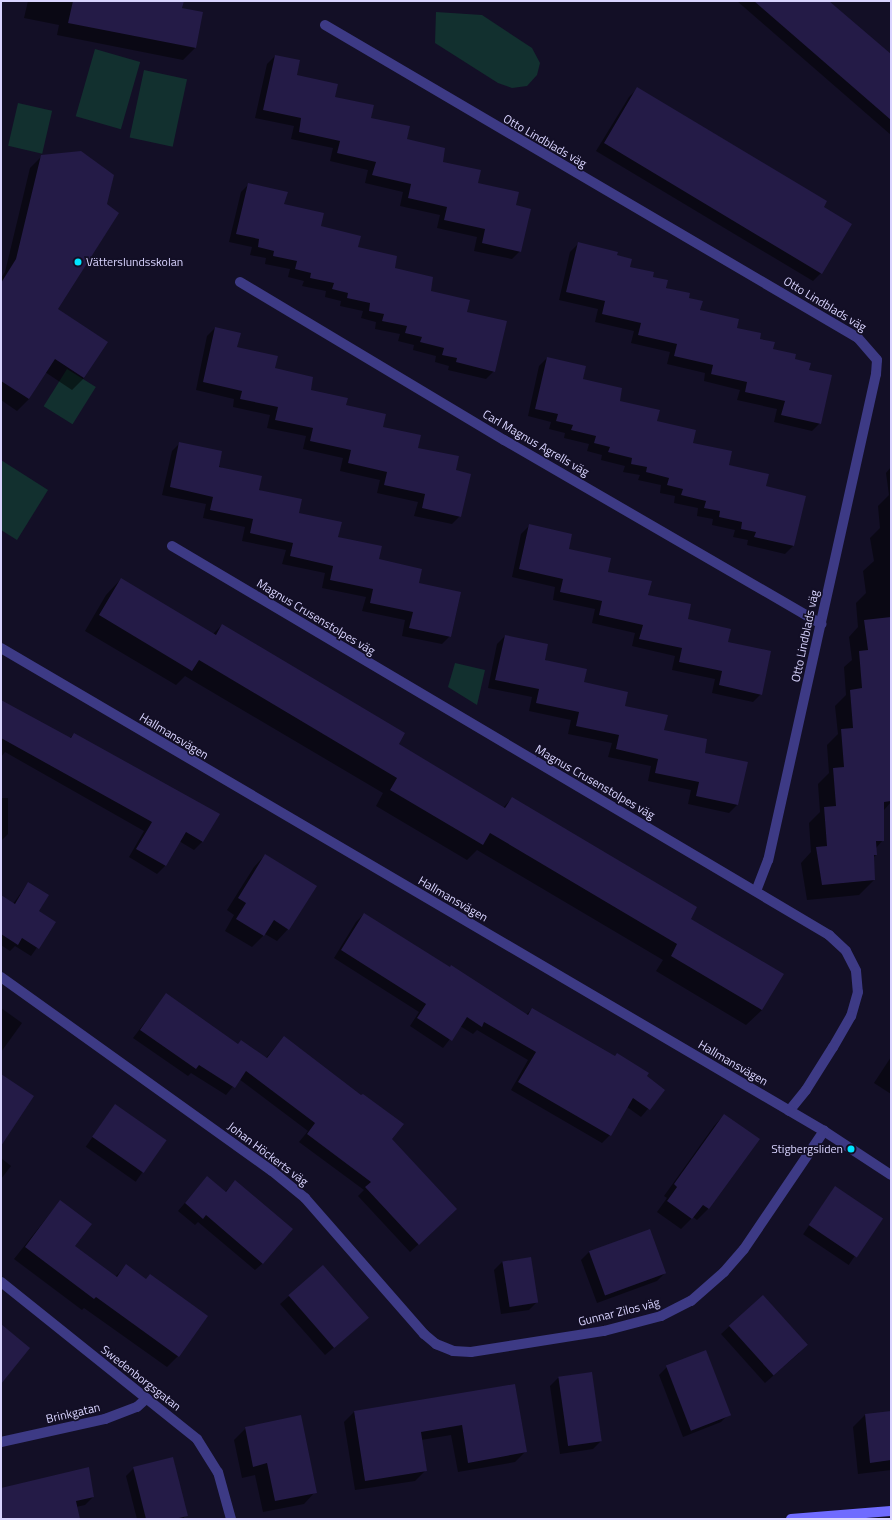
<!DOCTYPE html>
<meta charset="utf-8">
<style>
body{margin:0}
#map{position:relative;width:892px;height:1520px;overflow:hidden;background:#130f26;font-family:"Titillium Web",sans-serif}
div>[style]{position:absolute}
.green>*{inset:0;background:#12302f;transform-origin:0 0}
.shadow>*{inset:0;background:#0007;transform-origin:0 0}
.building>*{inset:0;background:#241b47;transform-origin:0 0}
.street>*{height:10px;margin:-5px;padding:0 5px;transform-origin:5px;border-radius:5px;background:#3d3a85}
.secondary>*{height:10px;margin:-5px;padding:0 5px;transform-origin:5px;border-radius:5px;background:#6f6bff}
.dots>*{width:11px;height:11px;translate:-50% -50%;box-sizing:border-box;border:2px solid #130f26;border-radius:50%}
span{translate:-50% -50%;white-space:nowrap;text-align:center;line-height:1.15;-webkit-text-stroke:3.5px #130f26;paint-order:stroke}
.street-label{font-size:12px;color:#d9d4ff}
.poi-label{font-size:12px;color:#d9d4ff}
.left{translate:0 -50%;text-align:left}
.right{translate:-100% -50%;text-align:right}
.frame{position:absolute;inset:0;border:2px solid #d9d4ff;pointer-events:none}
</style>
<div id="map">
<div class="green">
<div style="clip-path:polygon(436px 12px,482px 15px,532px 48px,540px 63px,537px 75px,527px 86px,512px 88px,498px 83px,435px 43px)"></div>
<div style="left:95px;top:49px;width:47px;height:70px;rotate:16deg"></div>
<div style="left:144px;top:70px;width:44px;height:69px;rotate:12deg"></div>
<div style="left:18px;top:103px;width:35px;height:44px;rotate:13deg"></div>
<div style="left:67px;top:369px;width:34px;height:44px;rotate:32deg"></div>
<div style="clip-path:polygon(1px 460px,48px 490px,17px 540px,1px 530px)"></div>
<div style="clip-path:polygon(455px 663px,485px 670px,477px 705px,448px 687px)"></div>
</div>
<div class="shadow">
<div style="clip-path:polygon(28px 1px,183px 1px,181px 8px,202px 13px,195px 48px,183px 60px,57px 35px,59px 25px,24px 18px)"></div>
<div style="clip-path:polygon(737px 1px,828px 1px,891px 56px,891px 135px)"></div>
<div style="clip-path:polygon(275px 56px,296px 76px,515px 206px,520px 251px,512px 259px,474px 251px,477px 237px,437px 228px,440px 215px,400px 206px,403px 192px,365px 183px,368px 170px,330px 161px,333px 148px,291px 139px,294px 126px,255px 118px,267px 64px)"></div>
<div style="clip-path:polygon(637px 89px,823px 208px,821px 273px,813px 281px,596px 151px,629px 97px)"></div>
<div style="clip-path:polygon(42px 156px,56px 309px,107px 342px,84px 378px,72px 390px,45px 372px,29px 399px,17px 411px,1px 400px,1px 278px,5px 272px,30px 168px)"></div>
<div style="clip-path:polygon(249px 184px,466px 313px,494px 371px,486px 379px,448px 370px,449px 366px,435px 362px,436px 356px,413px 350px,414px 345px,398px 341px,400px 334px,375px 329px,376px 322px,361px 318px,363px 311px,340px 306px,341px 301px,325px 297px,326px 291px,302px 286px,304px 281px,288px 277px,290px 269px,265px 264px,266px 258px,250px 255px,252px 247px,229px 242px,241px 192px)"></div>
<div style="clip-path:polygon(578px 244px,616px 256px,629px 268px,688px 299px,699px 311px,794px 360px,808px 371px,820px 423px,812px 431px,774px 422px,777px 409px,737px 400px,740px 390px,704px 381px,705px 373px,667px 364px,670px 352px,631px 343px,634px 331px,595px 322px,598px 309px,559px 300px,570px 252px)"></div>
<div style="clip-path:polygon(215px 328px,236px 348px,310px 391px,345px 406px,455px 471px,460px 516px,452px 524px,414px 516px,418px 502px,377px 493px,380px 480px,340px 471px,343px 458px,303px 449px,306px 436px,267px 428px,270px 415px,233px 407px,234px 399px,196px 390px,207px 336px)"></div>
<div style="clip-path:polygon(547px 358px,765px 487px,805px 496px,793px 546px,785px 554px,747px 545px,748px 540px,733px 537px,735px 530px,712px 525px,713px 519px,697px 516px,698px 508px,674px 503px,675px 496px,660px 493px,661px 485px,638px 480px,640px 475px,623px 472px,625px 466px,601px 460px,602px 455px,587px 451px,589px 444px,564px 438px,565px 433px,549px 429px,551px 422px,528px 416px,539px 366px)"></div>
<div style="clip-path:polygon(180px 443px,418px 584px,450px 636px,442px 644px,402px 636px,405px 620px,362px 611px,366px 597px,322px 588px,325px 573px,282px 564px,286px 550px,242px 541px,245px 527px,203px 518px,206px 504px,162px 495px,172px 451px)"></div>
<div style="clip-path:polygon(891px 467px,891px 802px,884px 810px,884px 816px,881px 819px,883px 840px,876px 848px,876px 855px,873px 858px,874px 880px,859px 895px,807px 900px,801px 863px,811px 852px,809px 823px,820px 812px,818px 784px,829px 773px,827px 745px,838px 734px,835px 706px,846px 695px,844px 667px,852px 660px,849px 637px,858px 627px,856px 603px,866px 593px,863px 571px,874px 561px,870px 538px,880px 528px,878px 506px,889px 495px,886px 473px)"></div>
<div style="clip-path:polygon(529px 526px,727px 642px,761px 694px,753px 702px,712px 693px,715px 679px,672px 670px,675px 656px,632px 646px,635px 633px,592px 623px,595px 609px,553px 600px,555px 587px,512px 577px,521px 534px)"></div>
<div style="clip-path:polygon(121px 579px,213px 634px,222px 625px,397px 745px,503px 808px,512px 798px,762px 1010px,746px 1025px,656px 971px,663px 960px,477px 850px,467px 860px,376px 806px,383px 793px,185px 676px,176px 685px,85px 631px,106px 595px)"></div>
<div style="clip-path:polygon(505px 636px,703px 753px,737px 805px,729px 813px,688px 804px,691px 790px,648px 781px,651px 766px,608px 757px,612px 743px,568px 734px,571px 720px,529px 711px,532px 697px,488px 688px,497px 644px)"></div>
<div style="clip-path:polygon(1px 701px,69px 739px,74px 734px,218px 814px,202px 842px,194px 850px,179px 841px,165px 866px,157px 874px,129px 857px,144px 831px,5px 752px,1px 757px)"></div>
<div style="clip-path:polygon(1px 798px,8px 798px,8px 834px,1px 841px)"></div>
<div style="clip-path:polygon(265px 855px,288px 929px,277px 941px,265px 934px,252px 947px,225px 931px,234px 915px,227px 910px,254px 867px)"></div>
<div style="clip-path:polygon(28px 883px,38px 912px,55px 922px,31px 956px,15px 946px,10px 951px,1px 945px,1px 896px,13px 904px)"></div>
<div style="clip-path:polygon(364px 914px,526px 1015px,532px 1009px,645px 1076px,664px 1090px,641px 1117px,627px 1107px,610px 1135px,602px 1143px,511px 1090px,528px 1060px,477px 1030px,473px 1034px,460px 1026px,443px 1048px,410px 1026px,419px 1012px,334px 958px,356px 922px)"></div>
<div style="clip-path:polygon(166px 995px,237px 1045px,266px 1058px,284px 1037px,391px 1139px,448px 1217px,410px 1252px,358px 1196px,364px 1190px,299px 1142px,308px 1131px,239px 1079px,226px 1095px,191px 1073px,188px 1076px,133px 1038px)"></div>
<div style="clip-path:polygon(1px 1008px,22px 1023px,1px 1052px)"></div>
<div style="clip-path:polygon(891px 1057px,891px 1094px,874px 1083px)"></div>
<div style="left:115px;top:1105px;width:61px;height:51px;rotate:35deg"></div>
<div style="clip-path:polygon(724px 1115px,758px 1139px,708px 1209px,697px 1220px,693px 1217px,681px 1229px,657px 1212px,667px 1198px,664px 1196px,714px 1126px)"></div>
<div style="clip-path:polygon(1px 1158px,11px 1166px,1px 1179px)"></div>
<div style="clip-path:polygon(235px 1182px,263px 1263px,255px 1270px,198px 1222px,195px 1225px,178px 1211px,200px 1185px,225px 1192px)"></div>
<div style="left:835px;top:1187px;width:55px;height:57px;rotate:34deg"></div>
<div style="clip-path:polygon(60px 1201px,74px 1246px,115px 1277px,126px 1266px,178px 1356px,167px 1367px,84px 1308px,82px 1310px,14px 1259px)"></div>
<div style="clip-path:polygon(649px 1230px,665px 1273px,657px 1281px,597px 1303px,581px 1260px,589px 1252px)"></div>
<div style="clip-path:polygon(530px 1258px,537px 1302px,529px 1310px,501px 1314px,494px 1270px,502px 1262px)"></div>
<div style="clip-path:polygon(323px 1266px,359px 1326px,325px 1355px,280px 1304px)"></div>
<div style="clip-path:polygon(763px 1296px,799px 1353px,765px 1383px,721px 1334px)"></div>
<div style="clip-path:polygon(667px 1367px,729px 1414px,721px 1422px,683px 1437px,659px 1375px)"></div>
<div style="clip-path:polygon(591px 1373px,601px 1441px,593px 1449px,560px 1454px,550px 1386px,558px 1378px)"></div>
<div style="clip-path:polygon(514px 1385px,526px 1451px,515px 1462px,458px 1472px,451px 1435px,421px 1440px,426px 1470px,415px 1481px,355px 1490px,344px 1422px,354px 1412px)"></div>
<div style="clip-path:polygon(891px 1412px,891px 1470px,858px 1474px,853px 1427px,865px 1415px)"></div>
<div style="clip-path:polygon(246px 1428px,315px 1492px,304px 1504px,263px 1512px,255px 1475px,242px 1478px,234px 1440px)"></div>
<div style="clip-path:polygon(134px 1468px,186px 1515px,183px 1519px,137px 1519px,126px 1476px)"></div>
<div style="clip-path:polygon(1px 1490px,93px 1497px,85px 1505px,76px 1507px,79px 1519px,1px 1519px)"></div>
</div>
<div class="building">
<div style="clip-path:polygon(73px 1px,184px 1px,182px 8px,203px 12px,196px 48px,68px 23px)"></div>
<div style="clip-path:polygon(754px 1px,829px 1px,891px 54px,891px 120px)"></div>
<div style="clip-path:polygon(275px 55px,300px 60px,297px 75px,338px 84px,335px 97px,374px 105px,371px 118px,410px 126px,407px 139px,445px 148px,443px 162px,481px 170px,478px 183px,519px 192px,516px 205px,531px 209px,521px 252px,482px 243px,485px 229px,444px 220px,447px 207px,408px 198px,411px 184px,372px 175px,376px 162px,337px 153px,340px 141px,299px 132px,301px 118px,263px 110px)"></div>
<div style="clip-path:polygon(637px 87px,827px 201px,824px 207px,852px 224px,822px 274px,604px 143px)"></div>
<div style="clip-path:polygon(81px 151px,114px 175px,107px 204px,119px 213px,58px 309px,108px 342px,84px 378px,55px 359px,29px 399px,1px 381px,1px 283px,16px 259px,41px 155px)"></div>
<div style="clip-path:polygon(248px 183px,288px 192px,284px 204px,324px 213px,321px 226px,361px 236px,358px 247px,397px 256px,395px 268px,433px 277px,431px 291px,470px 300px,467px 312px,507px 321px,495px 372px,456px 362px,457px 358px,442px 355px,444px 348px,420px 342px,422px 337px,405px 333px,407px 326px,382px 321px,384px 314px,369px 311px,370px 303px,347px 298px,348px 293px,332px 289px,334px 283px,310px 278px,311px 273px,295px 269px,297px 261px,273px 256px,274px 251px,258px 247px,259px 239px,236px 234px)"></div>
<div style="clip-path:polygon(578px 242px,618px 252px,617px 255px,632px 259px,630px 267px,654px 272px,653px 277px,668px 280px,666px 288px,690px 293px,689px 298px,703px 301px,700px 310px,739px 319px,737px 328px,761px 333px,760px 339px,775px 342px,773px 349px,796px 354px,795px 359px,811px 363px,809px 370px,832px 375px,821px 424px,781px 415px,785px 401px,745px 392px,747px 382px,711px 374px,713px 365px,674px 356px,677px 344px,638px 335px,641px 323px,602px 314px,605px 301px,566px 292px)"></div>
<div style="clip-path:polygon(215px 327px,241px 333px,237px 347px,278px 356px,275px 368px,313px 377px,311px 390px,348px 398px,346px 405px,386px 414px,383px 427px,421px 435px,418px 448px,459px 456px,456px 470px,471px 474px,461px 517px,422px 508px,425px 494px,384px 485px,387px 472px,348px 463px,351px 450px,310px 441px,313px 428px,275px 420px,278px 407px,240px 399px,242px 391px,203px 382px)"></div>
<div style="clip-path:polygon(547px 357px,586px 366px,583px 379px,622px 388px,620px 401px,660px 410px,657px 421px,696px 430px,693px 443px,732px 451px,729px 465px,769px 474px,766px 486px,806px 496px,794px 546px,754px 537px,756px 532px,741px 529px,742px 522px,719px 517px,720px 511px,704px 508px,706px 501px,681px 495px,683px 489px,667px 485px,669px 478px,646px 472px,647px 467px,631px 464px,632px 458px,608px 452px,610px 447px,594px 443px,596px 436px,571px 430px,573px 425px,556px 421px,558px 414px,535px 409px)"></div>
<div style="clip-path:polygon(179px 442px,222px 451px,219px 467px,262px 476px,259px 490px,302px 499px,299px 513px,342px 522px,338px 537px,382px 546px,379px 559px,422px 569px,419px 583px,461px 592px,451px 637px,409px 628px,413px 612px,370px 603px,373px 589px,330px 580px,333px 566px,290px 556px,293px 543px,250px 533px,253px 519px,210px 510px,213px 497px,170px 487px)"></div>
<div style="clip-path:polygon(529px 524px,572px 534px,569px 549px,611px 558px,608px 572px,652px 581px,648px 595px,691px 604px,688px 619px,731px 629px,728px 642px,771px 651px,762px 695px,719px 685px,722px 671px,679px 662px,682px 648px,639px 639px,643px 625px,599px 615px,602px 601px,560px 592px,563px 579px,519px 569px)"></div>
<div style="clip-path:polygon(121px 578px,216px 635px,222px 624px,405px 733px,399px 744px,505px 808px,512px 797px,697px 907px,691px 919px,784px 974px,762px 1010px,671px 956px,677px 944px,490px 833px,483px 845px,390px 790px,397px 778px,199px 660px,192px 671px,99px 615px)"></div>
<div style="clip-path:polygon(891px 617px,891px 801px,884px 802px,884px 841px,876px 841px,877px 855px,874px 855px,875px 880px,822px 885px,816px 847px,827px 846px,824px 807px,836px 806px,833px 768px,844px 767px,841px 729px,853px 728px,850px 690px,862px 688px,859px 651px,868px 650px,864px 620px)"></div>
<div style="clip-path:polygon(505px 635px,548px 644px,545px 660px,587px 669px,584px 682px,628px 692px,625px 706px,668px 715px,664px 730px,707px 739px,705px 753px,748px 762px,738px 805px,696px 796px,699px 782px,655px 773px,658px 759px,616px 749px,619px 735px,576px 726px,579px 712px,536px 703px,539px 689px,495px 680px)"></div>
<div style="clip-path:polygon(1px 700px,71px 738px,74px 733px,220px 814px,203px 842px,186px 832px,166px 866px,136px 849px,152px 822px,1px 738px)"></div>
<div style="clip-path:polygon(265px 854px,317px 886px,289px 930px,274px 920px,264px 936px,236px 919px,246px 903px,238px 898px)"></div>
<div style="clip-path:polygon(28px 882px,49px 895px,39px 911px,56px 922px,39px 949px,22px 938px,18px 945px,1px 934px,1px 895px,15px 904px)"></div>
<div style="clip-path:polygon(364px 913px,450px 967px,451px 965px,528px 1015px,532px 1008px,615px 1056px,617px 1053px,649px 1073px,647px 1076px,665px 1090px,650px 1110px,633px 1098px,611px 1136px,518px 1082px,536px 1052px,484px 1022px,482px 1027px,467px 1017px,452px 1041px,417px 1018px,426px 1004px,341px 950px)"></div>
<div style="clip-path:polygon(166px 993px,238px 1044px,241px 1040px,267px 1058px,284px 1036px,361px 1095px,363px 1094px,404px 1124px,392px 1139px,457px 1209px,419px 1245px,365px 1187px,371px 1182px,307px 1134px,315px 1123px,246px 1071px,235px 1088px,199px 1065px,196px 1069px,140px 1030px)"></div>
<div style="clip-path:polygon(1px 1074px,34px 1096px,1px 1146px)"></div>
<div style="left:115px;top:1104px;width:63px;height:40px;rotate:35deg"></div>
<div style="clip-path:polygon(724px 1114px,760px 1139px,709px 1209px,703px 1205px,692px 1219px,667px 1201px,677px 1187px,674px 1184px)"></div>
<div style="clip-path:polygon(207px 1176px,226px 1192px,235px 1180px,293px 1229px,263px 1264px,206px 1215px,203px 1219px,185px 1203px)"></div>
<div style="left:835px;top:1186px;width:58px;height:47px;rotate:34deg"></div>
<div style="clip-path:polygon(60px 1200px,92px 1224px,75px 1246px,117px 1277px,126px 1264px,146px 1279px,150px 1274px,208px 1316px,179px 1357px,96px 1297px,94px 1299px,25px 1247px)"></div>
<div style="left:650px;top:1229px;width:47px;height:65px;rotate:70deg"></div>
<div style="left:531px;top:1257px;width:46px;height:29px;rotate:81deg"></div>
<div style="left:323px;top:1265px;width:70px;height:46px;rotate:49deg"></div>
<div style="left:763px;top:1295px;width:67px;height:46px;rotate:48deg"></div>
<div style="clip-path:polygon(1px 1324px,30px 1348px,1px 1384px)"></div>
<div style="left:706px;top:1350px;width:70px;height:43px;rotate:69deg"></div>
<div style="left:592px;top:1372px;width:70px;height:34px;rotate:82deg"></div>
<div style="clip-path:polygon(515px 1384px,527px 1452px,468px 1463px,462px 1425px,421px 1432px,427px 1471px,365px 1481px,354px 1411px)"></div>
<div style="clip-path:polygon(891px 1411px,891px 1460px,870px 1463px,865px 1414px)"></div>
<div style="clip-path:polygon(301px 1415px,317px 1493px,275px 1501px,267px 1463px,253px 1467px,245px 1427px)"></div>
<div style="clip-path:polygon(173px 1457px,188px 1516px,174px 1519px,146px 1519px,133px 1467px)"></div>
<div style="clip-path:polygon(89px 1467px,94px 1497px,76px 1501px,80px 1519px,1px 1519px,1px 1488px)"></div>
</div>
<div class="street">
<div style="left:325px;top:25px;width:618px;rotate:30.42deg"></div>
<div style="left:858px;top:338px;width:29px;rotate:49deg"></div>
<div style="left:877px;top:360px;width:14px;rotate:94deg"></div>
<div style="left:876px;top:374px;width:498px;rotate:102.5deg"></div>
<div style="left:768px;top:860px;width:33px;rotate:111deg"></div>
<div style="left:240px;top:282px;width:308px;rotate:30.9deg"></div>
<div style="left:504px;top:440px;width:367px;rotate:30.1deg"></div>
<div style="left:172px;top:546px;width:764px;rotate:30.63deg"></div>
<div style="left:829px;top:935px;width:23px;rotate:43deg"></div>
<div style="left:846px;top:951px;width:22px;rotate:63deg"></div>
<div style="left:856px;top:971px;width:21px;rotate:85deg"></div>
<div style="left:858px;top:992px;width:25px;rotate:106deg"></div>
<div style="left:851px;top:1016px;width:36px;rotate:120deg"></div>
<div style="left:833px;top:1047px;width:51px;rotate:122.1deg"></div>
<div style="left:806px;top:1090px;width:27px;rotate:129deg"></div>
<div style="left:1px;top:648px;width:954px;rotate:30.41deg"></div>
<div style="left:824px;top:1131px;width:80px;rotate:33.3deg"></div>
<div style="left:1px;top:977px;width:333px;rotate:35.6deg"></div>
<div style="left:272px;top:1171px;width:43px;rotate:39.3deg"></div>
<div style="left:305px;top:1198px;width:181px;rotate:48.8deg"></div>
<div style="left:424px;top:1334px;width:16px;rotate:40deg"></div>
<div style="left:436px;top:1344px;width:18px;rotate:22deg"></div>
<div style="left:453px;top:1351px;width:18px;rotate:3deg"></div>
<div style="left:471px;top:1352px;width:135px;rotate:-9deg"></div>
<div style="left:604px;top:1331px;width:59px;rotate:-14.7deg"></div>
<div style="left:661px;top:1316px;width:34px;rotate:-27deg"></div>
<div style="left:691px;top:1301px;width:44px;rotate:-41.3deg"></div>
<div style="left:724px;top:1272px;width:30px;rotate:-49deg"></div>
<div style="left:744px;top:1249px;width:143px;rotate:-55.9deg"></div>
<div style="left:1px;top:1282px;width:251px;rotate:38.7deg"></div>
<div style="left:197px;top:1439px;width:39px;rotate:58deg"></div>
<div style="left:218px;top:1472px;width:49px;rotate:74.5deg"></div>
<div style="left:1px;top:1442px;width:107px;rotate:-12.5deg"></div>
<div style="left:105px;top:1419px;width:34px;rotate:-21deg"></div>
<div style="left:137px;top:1407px;width:13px;rotate:-42deg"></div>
</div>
<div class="secondary">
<div style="left:791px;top:1519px;width:100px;rotate:-4.6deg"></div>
</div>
<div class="dots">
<div style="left:78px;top:262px;background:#00e5ff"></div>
<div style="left:851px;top:1149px;background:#00e5ff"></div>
</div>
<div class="street-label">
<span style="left:545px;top:141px;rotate:30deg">Otto Lindblads väg</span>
<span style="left:825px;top:304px;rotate:31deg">Otto Lindblads väg</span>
<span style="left:536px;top:443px;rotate:30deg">Carl Magnus Agrells väg</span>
<span style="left:316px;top:617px;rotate:31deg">Magnus Crusenstolpes väg</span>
<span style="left:805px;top:636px;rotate:-78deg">Otto Lindblads väg</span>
<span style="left:174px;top:736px;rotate:31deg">Hallmansvägen</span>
<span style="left:595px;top:782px;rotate:30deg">Magnus Crusenstolpes väg</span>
<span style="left:453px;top:899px;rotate:30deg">Hallmansvägen</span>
<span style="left:733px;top:1063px;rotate:30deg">Hallmansvägen</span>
<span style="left:268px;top:1154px;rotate:37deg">Johan Höckerts väg</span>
<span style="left:619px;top:1312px;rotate:-14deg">Gunnar Zilos väg</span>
<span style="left:141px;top:1378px;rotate:38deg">Swedenborgsgatan</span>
<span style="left:73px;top:1413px;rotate:-13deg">Brinkgatan</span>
</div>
<div class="poi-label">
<span class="left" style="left:86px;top:262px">Vätterslundsskolan</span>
<span class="right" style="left:843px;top:1149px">Stigbergsliden</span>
</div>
<div class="frame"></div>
</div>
